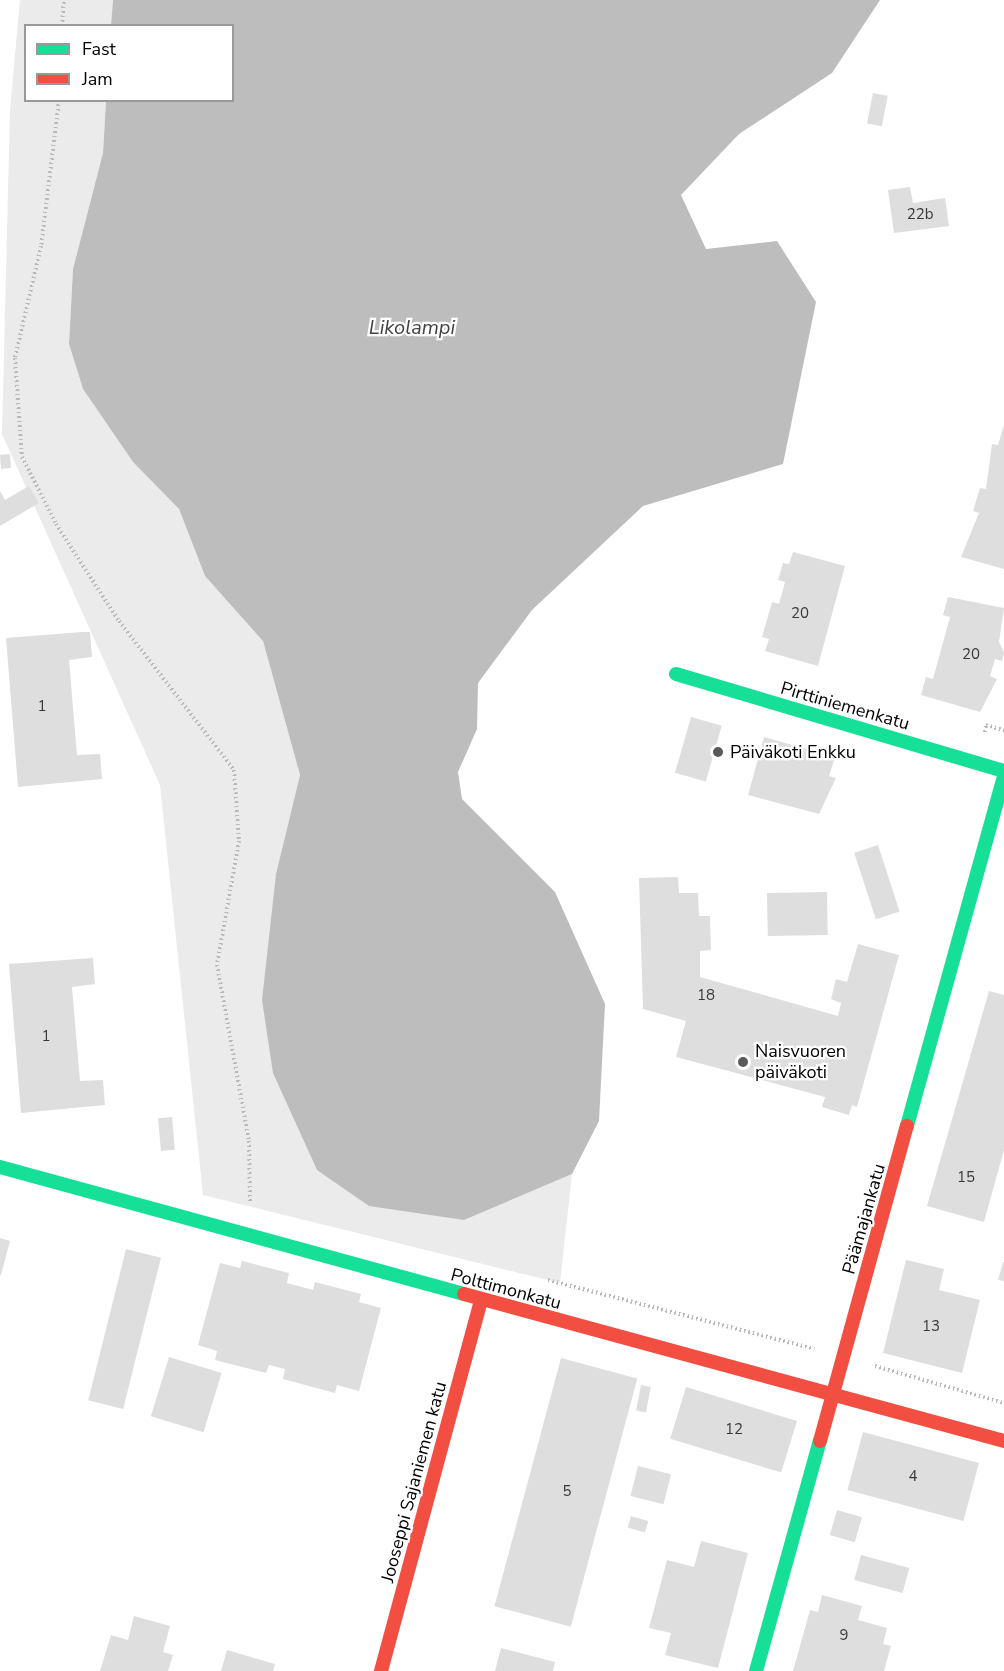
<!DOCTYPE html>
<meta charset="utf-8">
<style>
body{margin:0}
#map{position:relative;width:1004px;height:1671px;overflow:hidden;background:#fff;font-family:"Nunito Sans",sans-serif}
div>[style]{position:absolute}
.green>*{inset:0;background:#ebebeb}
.water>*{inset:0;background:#bdbdbd}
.building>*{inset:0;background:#dedede;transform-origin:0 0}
.path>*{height:4px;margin-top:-2px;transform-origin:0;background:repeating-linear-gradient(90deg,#b9b9b9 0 1.5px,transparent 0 4.5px)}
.fast>*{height:14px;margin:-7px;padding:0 7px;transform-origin:7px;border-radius:7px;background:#16e098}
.jam>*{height:14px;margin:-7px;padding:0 7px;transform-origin:7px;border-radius:7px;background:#f24e42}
.dots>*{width:16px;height:16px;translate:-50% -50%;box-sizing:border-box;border:3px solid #fff;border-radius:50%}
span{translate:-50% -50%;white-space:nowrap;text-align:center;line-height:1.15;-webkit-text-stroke:4.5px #fff;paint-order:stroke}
.number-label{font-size:15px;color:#383838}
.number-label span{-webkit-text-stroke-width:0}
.street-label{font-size:18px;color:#000}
.poi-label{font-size:18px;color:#000}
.left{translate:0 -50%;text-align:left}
.water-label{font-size:20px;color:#424242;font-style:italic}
.legend{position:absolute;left:24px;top:24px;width:210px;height:78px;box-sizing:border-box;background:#fff;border:2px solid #999;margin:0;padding:8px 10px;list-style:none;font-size:18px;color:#000}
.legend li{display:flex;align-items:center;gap:12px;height:30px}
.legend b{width:30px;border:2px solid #999}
</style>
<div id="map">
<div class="green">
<div style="clip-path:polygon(20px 0,113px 0,111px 25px,26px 26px,26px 100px,106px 101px,103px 153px,73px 269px,69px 344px,83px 389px,133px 462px,179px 509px,205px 576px,263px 641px,300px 775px,276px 874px,297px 1125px,317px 1170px,464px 1220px,572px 1174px,560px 1283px,203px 1195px,160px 785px,2px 434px,10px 110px)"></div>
</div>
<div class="water">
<div style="clip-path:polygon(113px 0,880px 0,832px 73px,739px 134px,681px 195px,706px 249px,777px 241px,816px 302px,783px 464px,643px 506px,532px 610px,478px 683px,477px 729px,458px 772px,462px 799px,555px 892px,605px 1004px,599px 1121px,572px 1174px,464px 1220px,369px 1206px,317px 1170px,273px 1073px,262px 1000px,276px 874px,300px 775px,263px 641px,205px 576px,179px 509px,133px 462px,83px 389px,69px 344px,73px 269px,103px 153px,106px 101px,232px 100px,232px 26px,111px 25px)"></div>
</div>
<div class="building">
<div style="left:873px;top:93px;width:15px;height:31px;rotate:11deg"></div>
<div style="clip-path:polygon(910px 187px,913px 203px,945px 198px,949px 226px,894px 233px,888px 190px)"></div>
<div style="clip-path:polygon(1004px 425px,1004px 569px,961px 557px,979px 513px,973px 511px,980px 488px,986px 489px,992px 444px,998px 445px)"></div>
<div style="left:10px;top:454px;width:14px;height:10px;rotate:86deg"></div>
<div style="clip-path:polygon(29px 486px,39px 503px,0 526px,0 491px,5px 500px)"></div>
<div style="clip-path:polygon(793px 552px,845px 566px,818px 666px,765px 651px,769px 639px,762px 637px,772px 602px,779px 604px,785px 582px,778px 580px,783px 563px,789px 564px)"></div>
<div style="clip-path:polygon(948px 597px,1004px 608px,999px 642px,1004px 652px,1002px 661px,995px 659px,990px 676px,997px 679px,980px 712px,921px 695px,926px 677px,933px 679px,950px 617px,943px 615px)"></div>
<div style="clip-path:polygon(82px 632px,90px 632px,92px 657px,69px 660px,77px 755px,100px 754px,102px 779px,18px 787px,6px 638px)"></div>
<div style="left:691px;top:717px;width:32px;height:58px;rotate:16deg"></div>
<div style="clip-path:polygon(764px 737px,835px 757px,829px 776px,836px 778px,819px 814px,748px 795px)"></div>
<div style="left:878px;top:845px;width:70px;height:25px;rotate:72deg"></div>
<div style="clip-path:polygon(678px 877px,679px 893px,698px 893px,699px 916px,710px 916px,711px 950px,700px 951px,700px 977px,838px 1016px,841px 1003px,831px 999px,836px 979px,847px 982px,858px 944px,899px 955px,857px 1107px,852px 1105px,849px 1115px,822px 1107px,825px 1097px,676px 1057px,686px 1021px,643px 1009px,639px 878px)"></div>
<div style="left:827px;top:892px;width:43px;height:60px;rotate:89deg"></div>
<div style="clip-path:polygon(93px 958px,95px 984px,72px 987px,80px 1081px,103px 1080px,105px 1105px,21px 1113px,9px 964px)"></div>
<div style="clip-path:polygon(989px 991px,1004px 995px,1004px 1150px,984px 1222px,927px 1206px)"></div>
<div style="left:172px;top:1117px;width:33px;height:14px;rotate:85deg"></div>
<div style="clip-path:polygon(0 1238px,10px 1241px,1px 1275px,0 1275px)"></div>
<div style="left:126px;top:1249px;width:36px;height:156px;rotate:14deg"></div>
<div style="clip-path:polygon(906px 1260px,944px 1269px,939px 1290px,980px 1300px,962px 1373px,883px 1353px)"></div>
<div style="clip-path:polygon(242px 1261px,289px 1273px,287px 1283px,313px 1290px,315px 1282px,361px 1294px,359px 1302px,381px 1308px,359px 1391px,337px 1385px,335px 1393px,283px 1379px,285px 1369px,269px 1365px,266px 1373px,215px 1360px,217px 1351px,198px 1345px,220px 1263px,240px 1268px)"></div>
<div style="clip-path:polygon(1003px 1262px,1004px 1262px,1004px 1281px,998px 1280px)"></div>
<div style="left:169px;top:1357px;width:55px;height:62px;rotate:17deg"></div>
<div style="left:561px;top:1358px;width:79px;height:257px;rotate:15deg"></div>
<div style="left:641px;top:1385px;width:10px;height:26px;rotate:11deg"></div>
<div style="left:686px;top:1387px;width:116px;height:54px;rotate:17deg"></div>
<div style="left:863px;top:1432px;width:120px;height:60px;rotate:15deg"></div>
<div style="left:638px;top:1466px;width:34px;height:31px;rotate:14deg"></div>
<div style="left:837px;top:1510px;width:26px;height:26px;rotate:16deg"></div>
<div style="left:631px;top:1516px;width:18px;height:12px;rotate:16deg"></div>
<div style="clip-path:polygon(701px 1541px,748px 1553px,718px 1668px,665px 1655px,671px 1633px,649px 1628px,667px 1560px,694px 1567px)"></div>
<div style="left:861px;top:1555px;width:50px;height:26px;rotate:15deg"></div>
<div style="clip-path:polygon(822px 1595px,862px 1606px,858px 1620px,887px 1628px,883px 1644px,891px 1646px,884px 1671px,793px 1671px,810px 1610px,818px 1612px)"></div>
<div style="clip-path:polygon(134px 1616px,170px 1626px,163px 1652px,173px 1655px,168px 1671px,100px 1671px,111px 1635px,128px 1640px)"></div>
<div style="clip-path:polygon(501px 1648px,555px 1662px,553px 1671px,495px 1671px)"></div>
<div style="clip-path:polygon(227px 1650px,275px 1664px,273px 1671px,221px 1671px)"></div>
</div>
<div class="path">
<div style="left:62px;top:26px;width:26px;rotate:-86deg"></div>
<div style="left:59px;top:100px;width:147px;rotate:97deg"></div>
<div style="left:41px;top:246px;width:115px;rotate:103.1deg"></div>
<div style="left:15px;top:358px;width:99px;rotate:86deg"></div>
<div style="left:22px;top:457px;width:75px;rotate:63.1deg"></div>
<div style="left:56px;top:524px;width:116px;rotate:57deg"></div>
<div style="left:119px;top:621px;width:188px;rotate:52.3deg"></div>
<div style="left:234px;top:770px;width:71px;rotate:86deg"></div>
<div style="left:239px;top:841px;width:126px;rotate:100.1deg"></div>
<div style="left:217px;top:965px;width:179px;rotate:79.7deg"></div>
<div style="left:249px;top:1141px;width:62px;rotate:89.1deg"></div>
<div style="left:985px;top:732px;width:7px;rotate:-82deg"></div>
<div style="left:986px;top:725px;width:19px;rotate:16deg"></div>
<div style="left:548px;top:1280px;width:275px;rotate:14.5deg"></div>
<div style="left:875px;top:1366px;width:134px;rotate:16deg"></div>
</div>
<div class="fast">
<div style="left:676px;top:674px;width:342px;rotate:16.5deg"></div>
<div style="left:907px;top:1126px;width:363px;rotate:-74.5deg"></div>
<div style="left:0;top:1167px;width:481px;rotate:15.3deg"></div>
<div style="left:756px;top:1671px;width:239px;rotate:-74.5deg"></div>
</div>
<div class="jam">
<div style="left:464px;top:1294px;width:560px;rotate:15.23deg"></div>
<div style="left:820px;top:1441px;width:327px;rotate:-74.6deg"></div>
<div style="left:381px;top:1671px;width:383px;rotate:-74.9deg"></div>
</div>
<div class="dots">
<div style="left:718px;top:752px;background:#595959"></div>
<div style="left:743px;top:1062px;background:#595959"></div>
</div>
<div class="number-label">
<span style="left:920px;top:215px">22b</span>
<span style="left:800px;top:614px">20</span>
<span style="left:971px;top:655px">20</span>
<span style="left:42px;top:707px">1</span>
<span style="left:706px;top:996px">18</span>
<span style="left:46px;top:1037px">1</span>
<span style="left:966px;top:1178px">15</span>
<span style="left:931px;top:1327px">13</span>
<span style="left:734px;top:1430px">12</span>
<span style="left:913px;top:1477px">4</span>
<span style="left:567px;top:1492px">5</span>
<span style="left:844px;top:1636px">9</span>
</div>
<div class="street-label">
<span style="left:845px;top:706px;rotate:16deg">Pirttiniemenkatu</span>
<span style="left:864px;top:1219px;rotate:-74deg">Päämajankatu</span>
<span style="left:506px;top:1289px;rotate:15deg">Polttimonkatu</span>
<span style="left:414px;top:1482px;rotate:-75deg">Jooseppi Sajaniemen katu</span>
</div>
<div class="poi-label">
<span class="left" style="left:730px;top:752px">Päiväkoti Enkku</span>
<span class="left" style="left:755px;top:1062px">Naisvuoren<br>päiväkoti</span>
</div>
<div class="water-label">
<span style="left:412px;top:327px">Likolampi</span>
</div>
<ul class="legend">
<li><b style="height:8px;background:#16e098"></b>Fast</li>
<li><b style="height:8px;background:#f24e42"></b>Jam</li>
</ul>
</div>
